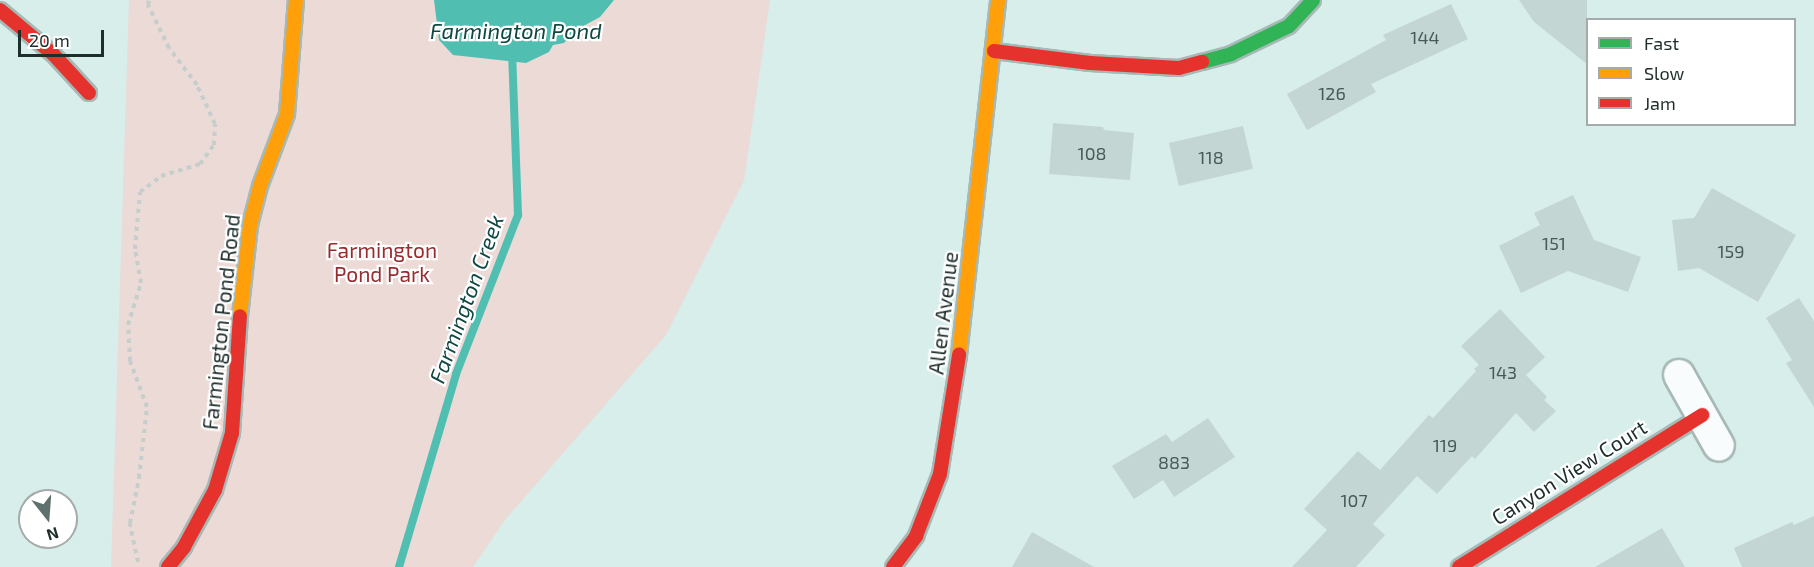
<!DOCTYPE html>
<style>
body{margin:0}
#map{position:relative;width:1814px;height:567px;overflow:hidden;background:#d7eeea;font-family:"Exo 2",sans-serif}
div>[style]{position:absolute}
.green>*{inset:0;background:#ebdad6}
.water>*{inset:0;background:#51beb2}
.stream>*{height:8px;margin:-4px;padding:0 4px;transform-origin:4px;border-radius:4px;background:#51beb2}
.building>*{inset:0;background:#c4d6d3;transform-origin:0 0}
.path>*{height:4px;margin-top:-2px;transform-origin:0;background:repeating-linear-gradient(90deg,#c6cecc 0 4.5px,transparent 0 9px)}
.roads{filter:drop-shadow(2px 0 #a7b9b6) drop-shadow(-2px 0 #a7b9b6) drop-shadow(0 2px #a7b9b6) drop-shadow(0 -2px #a7b9b6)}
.street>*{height:30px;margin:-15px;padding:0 15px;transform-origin:15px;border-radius:15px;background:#f9fcfc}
.fast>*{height:14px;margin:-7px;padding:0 7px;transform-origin:7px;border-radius:7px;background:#30b455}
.slow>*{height:14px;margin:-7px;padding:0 7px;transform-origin:7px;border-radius:7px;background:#ff9f0a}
.jam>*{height:14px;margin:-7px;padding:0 7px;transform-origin:7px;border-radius:7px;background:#e5322d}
span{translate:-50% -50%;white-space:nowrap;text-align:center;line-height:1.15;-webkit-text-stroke:4.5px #fff;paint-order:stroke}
.number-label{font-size:18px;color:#485956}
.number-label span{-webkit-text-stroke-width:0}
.park-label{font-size:21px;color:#972b2e}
.street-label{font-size:21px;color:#1e2e2b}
.water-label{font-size:22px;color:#0f4841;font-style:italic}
.legend{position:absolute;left:1586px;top:18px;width:210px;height:108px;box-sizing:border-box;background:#fff;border:2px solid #a5abaa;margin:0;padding:8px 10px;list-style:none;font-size:18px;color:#1e2e2b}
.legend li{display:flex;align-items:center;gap:12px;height:30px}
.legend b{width:30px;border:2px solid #a5abaa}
.north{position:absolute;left:18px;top:489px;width:60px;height:60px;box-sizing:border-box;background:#fff;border:2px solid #a5abaa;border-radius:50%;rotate:163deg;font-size:16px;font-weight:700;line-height:24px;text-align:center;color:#1e2e2b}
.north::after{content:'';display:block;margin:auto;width:21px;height:27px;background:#5f716e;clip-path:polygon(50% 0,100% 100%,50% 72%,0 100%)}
.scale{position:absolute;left:18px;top:30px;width:86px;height:27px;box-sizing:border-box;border:3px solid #1e2e2b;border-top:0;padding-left:8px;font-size:18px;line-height:21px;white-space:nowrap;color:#1e2e2b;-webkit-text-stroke:4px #fff;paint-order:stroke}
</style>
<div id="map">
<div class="green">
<div style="clip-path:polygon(129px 0,770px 0,744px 181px,666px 335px,505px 520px,473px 567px,111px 567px)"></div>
</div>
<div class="water">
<div style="clip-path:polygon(434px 0,614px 0,600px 17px,576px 30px,564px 43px,553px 45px,549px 52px,526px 63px,453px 55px,439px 40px)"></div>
</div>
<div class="stream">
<div style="left:399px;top:567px;width:201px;rotate:-73.5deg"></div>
<div style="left:456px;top:374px;width:171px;rotate:-68.7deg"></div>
<div style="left:518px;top:215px;width:162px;rotate:-92.1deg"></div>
</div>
<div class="building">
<div style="clip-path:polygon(1519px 0,1587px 0,1587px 64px,1534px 22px)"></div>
<div style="clip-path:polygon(1451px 4px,1468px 39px,1371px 84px,1376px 92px,1307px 130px,1287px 94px,1386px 40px,1383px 35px)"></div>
<div style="clip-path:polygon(1053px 123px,1103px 127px,1104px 130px,1134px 133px,1130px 180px,1049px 174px)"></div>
<div style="left:1243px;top:126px;width:44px;height:76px;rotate:77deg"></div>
<div style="clip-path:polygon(1712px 188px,1796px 235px,1758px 302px,1699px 268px,1678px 271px,1672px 220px,1694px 218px)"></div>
<div style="clip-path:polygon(1573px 195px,1594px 240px,1641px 257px,1628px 292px,1568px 271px,1521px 293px,1499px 246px,1540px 225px,1534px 213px)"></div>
<div style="clip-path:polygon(1799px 298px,1814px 321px,1814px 407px,1786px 363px,1792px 360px,1766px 318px)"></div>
<div style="clip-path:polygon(1500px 309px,1545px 357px,1526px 375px,1547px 397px,1544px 400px,1556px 411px,1534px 432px,1516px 413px,1475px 459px,1472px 456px,1437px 494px,1417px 476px,1373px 524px,1385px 535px,1356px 567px,1292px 567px,1327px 530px,1304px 509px,1358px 451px,1380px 470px,1429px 415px,1433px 418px,1476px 371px,1474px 369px,1479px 365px,1461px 346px)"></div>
<div style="clip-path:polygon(1208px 418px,1235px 457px,1174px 497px,1163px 480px,1134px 499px,1112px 466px,1166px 434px,1172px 442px)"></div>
<div style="clip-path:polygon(1814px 516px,1814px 567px,1742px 567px,1734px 548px,1792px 522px,1794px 525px)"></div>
<div style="clip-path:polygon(1662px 528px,1685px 567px,1595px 567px)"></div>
<div style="clip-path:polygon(1032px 532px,1094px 567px,1012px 567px)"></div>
</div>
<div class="path">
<div style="left:138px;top:562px;width:40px;rotate:-102deg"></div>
<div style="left:130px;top:523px;width:46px;rotate:-78.7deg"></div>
<div style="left:139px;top:478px;width:71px;rotate:-83.6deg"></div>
<div style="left:147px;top:407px;width:49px;rotate:-110.3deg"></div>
<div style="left:130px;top:361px;width:36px;rotate:-93deg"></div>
<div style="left:128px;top:325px;width:44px;rotate:-72.8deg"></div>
<div style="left:141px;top:283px;width:35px;rotate:-100deg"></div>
<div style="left:135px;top:249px;width:57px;rotate:-85deg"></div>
<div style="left:140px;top:192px;width:26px;rotate:-37deg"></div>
<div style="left:161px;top:176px;width:41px;rotate:-17.1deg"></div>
<div style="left:200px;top:164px;width:24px;rotate:-54deg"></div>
<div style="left:214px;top:145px;width:21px;rotate:-87deg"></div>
<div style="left:215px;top:124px;width:43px;rotate:-114.8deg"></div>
<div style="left:197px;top:85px;width:46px;rotate:-127.1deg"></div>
<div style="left:169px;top:48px;width:48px;rotate:-116deg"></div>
<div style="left:148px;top:5px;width:5px;rotate:-79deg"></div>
</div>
<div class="roads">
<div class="street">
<div style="left:1679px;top:375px;width:81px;rotate:60.6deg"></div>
</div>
<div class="fast">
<div style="left:1202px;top:62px;width:30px;rotate:-15deg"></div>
<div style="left:1231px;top:54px;width:64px;rotate:-25.8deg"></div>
<div style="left:1289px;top:26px;width:35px;rotate:-47deg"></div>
</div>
<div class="slow">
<div style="left:240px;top:316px;width:92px;rotate:-83.7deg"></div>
<div style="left:250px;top:225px;width:40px;rotate:-75.6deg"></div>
<div style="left:260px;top:186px;width:77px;rotate:-69.4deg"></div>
<div style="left:287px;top:114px;width:114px;rotate:-85.5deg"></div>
<div style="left:959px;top:355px;width:357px;rotate:-83.7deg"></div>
</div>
<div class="jam">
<div style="left:0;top:10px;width:69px;rotate:39.7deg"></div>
<div style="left:53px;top:54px;width:53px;rotate:47.3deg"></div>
<div style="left:994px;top:51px;width:97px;rotate:7.1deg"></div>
<div style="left:1090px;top:63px;width:89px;rotate:3.2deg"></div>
<div style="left:1179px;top:68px;width:24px;rotate:-15deg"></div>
<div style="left:168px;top:567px;width:26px;rotate:-51deg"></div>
<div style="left:184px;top:547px;width:65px;rotate:-61.5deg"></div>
<div style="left:215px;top:490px;width:59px;rotate:-73.4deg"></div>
<div style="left:232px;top:433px;width:117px;rotate:-86.1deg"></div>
<div style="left:893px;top:567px;width:39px;rotate:-53deg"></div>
<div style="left:916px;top:536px;width:66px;rotate:-68.8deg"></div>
<div style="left:940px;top:474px;width:121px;rotate:-80.9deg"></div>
<div style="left:1459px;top:567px;width:287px;rotate:-32deg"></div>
</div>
</div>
<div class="number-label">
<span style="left:1425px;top:37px">144</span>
<span style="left:1332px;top:93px">126</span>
<span style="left:1092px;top:153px">108</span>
<span style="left:1211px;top:157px">118</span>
<span style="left:1554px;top:243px">151</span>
<span style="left:1731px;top:251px">159</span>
<span style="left:1503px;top:372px">143</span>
<span style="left:1445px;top:445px">119</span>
<span style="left:1174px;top:462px">883</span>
<span style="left:1354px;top:500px">107</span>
</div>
<div class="park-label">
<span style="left:382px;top:262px">Farmington<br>Pond Park</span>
</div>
<div class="street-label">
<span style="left:943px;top:313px;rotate:-83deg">Allen Avenue</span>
<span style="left:221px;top:322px;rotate:-84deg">Farmington Pond Road</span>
<span style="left:1569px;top:472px;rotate:-32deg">Canyon View Court</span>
</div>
<div class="water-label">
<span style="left:516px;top:31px">Farmington Pond</span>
<span style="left:466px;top:299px;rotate:-70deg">Farmington Creek</span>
</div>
<ul class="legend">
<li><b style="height:8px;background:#30b455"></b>Fast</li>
<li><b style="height:8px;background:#ff9f0a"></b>Slow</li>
<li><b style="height:8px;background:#e5322d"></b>Jam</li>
</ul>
<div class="north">N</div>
<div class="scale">20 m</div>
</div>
